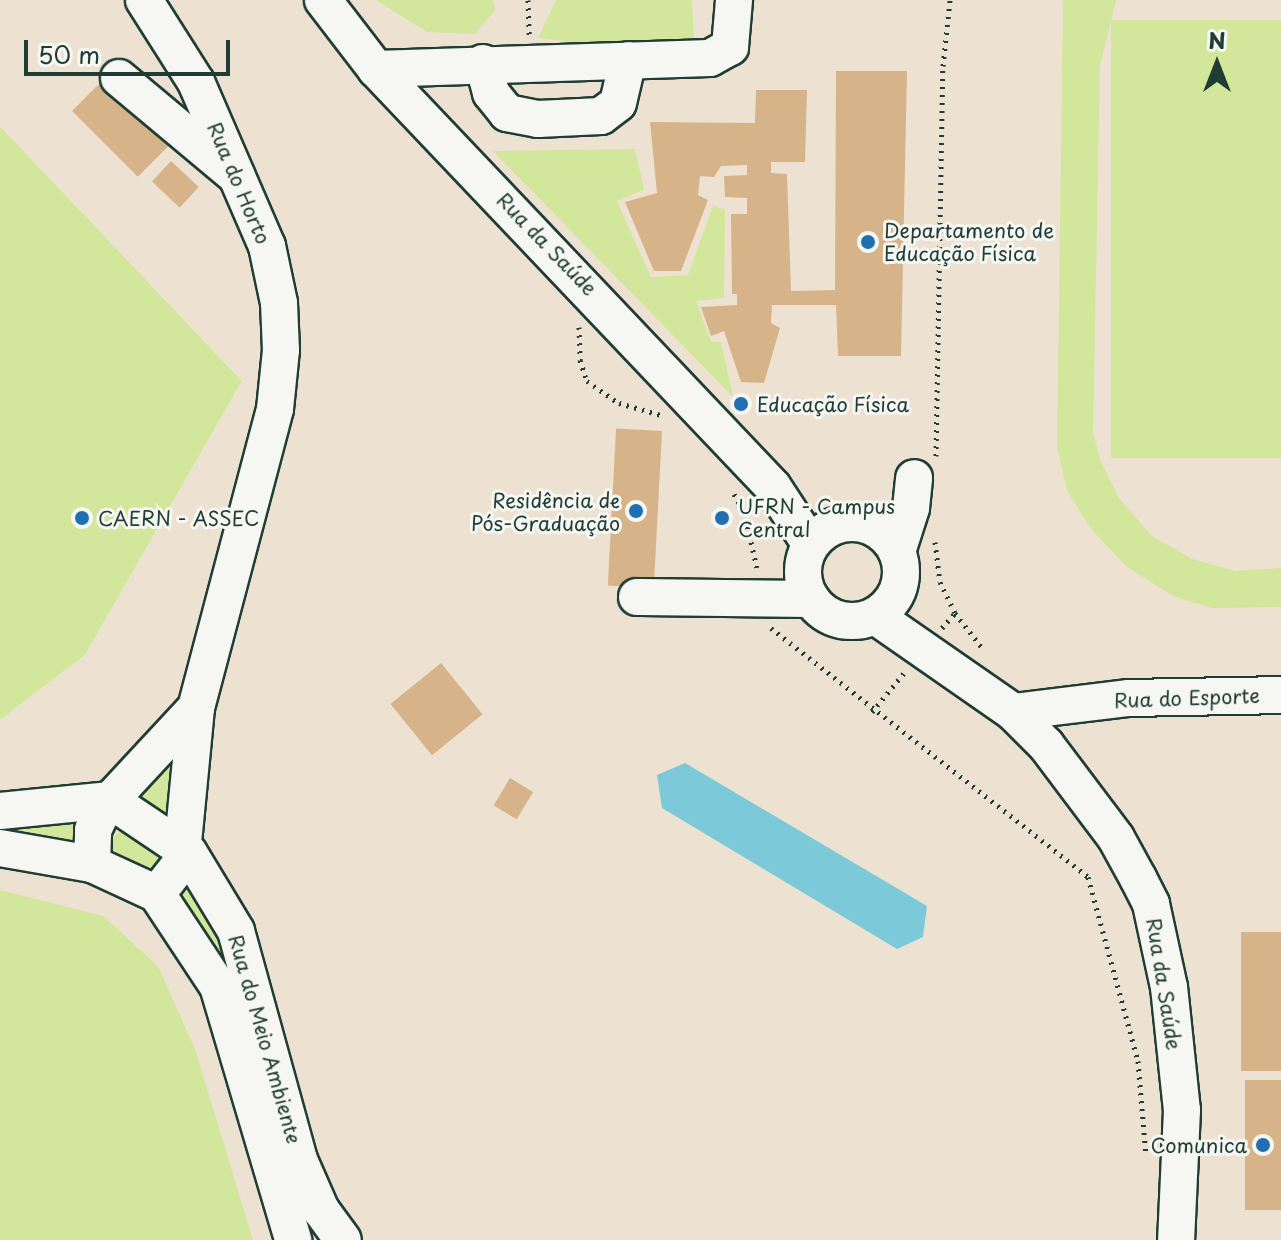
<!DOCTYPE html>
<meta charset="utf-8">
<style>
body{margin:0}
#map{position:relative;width:1281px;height:1240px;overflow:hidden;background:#f6f6f2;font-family:"Playpen Sans",sans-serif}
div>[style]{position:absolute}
.built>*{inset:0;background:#ede2d2}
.green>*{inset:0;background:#d2e79b;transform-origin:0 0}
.water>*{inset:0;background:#7bc9d9}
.building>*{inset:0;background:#d7b389;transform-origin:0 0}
.path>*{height:5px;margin-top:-2.5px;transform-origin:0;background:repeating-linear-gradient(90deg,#1f3d34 0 2px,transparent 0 8px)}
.roads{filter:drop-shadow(2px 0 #1f3d34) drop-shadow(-2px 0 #1f3d34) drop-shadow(0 2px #1f3d34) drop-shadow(0 -2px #1f3d34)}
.minor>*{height:36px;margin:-18px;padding:0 18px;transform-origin:18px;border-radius:18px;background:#f6f6f2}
.minor>.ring{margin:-18px;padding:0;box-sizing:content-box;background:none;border:36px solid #f6f6f2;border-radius:50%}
.dots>*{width:22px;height:22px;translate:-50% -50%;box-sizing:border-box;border:4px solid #f6f6f2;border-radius:50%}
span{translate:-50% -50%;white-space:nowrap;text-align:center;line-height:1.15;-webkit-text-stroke:6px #f6f6f2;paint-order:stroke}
.street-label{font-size:20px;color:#1f3d34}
.poi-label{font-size:20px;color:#1f3d34}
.left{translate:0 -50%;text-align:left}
.right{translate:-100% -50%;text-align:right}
.north{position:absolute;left:1177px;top:24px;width:80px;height:80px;-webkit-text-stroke:6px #f6f6f2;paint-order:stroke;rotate:0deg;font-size:22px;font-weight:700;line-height:32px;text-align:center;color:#1f3d34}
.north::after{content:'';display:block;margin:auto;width:28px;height:36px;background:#1f3d34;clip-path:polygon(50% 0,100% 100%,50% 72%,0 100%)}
.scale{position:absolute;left:24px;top:40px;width:206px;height:36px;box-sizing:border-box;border:4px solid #1f3d34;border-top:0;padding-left:10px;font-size:24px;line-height:28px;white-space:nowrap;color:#1f3d34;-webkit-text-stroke:6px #f6f6f2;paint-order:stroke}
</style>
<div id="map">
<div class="built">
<div style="clip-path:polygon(0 0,1281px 0,1281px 1240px,0 1240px,0 720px,85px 655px,242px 381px,0 126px)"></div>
</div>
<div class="green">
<div style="clip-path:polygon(376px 0,493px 0,495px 10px,475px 34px,427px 32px)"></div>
<div style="clip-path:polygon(556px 0,692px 0,694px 38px,601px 45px,538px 38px)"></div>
<div style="clip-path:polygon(1063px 0,1116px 0,1100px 66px,1093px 433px,1101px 462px,1119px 498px,1152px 536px,1192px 559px,1235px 571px,1281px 568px,1281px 607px,1212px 608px,1173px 596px,1127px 567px,1091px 529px,1067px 490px,1057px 448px)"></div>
<div style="left:1111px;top:20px;width:170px;height:438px"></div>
<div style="clip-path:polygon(0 126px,242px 381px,85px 655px,0 720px)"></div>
<div style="clip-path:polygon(635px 149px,644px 190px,617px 201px,651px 277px,688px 275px,713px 205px,725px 210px,724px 298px,696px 301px,711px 342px,721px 342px,733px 397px,493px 151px)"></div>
<div style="clip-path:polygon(190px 724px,169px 822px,135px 797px)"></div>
<div style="clip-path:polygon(31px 820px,84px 822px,79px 849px,0 837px,0 828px)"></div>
<div style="clip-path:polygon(123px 829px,164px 855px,156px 880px,113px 860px,111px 839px)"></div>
<div style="clip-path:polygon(188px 882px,228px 951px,241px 996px,175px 903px)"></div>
<div style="clip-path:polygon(0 890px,103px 916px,158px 966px,195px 1049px,253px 1240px,0 1240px)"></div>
</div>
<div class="water">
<div style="clip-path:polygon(685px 763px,927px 906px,923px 937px,897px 949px,662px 808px,657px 775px)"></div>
</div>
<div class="building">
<div style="clip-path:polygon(836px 71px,907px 71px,901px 356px,838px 356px,836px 305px,772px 305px,771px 323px,780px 328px,764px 383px,741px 382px,724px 331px,711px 336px,701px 307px,737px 305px,737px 294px,732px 294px,731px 214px,747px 214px,747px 198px,725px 197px,724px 176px,747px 175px,747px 165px,721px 166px,714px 177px,700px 176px,698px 195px,708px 200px,681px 271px,654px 271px,625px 202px,657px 193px,650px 122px,755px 123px,756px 90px,807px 90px,805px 162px,771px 162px,771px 173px,787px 174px,791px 291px,835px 290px)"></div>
<div style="left:106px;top:77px;width:93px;height:48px;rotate:45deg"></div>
<div style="left:171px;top:161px;width:38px;height:28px;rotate:43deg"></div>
<div style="left:662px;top:431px;width:157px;height:46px;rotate:93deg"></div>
<div style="left:441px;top:663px;width:66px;height:65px;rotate:51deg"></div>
<div style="left:510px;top:778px;width:27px;height:32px;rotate:31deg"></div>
<div style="left:1281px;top:932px;width:139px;height:40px;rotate:90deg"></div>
<div style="left:1245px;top:1080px;width:36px;height:130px"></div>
</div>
<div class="path">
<div style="left:528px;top:0;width:35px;rotate:88deg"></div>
<div style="left:579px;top:327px;width:33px;rotate:88deg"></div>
<div style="left:580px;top:360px;width:22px;rotate:72deg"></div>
<div style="left:587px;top:381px;width:39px;rotate:35deg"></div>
<div style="left:619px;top:403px;width:44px;rotate:15.9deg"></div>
<div style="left:936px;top:456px;width:390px;rotate:-89deg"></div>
<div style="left:943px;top:66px;width:66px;rotate:-83.9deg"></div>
<div style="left:734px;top:494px;width:20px;rotate:60deg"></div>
<div style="left:744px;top:511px;width:58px;rotate:77.2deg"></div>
<div style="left:935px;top:542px;width:40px;rotate:82.9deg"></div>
<div style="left:940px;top:582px;width:34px;rotate:64deg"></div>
<div style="left:771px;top:628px;width:403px;rotate:38.1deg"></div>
<div style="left:1088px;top:877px;width:191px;rotate:74.8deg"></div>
<div style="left:1138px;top:1061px;width:95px;rotate:85.2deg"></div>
<div style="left:942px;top:628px;width:20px;rotate:-49deg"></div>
<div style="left:955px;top:613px;width:46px;rotate:52.1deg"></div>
<div style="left:872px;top:712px;width:50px;rotate:-50.6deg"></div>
</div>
<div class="roads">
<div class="minor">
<div style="left:144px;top:0;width:97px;rotate:57.6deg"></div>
<div style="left:196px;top:82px;width:179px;rotate:66.6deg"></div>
<div style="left:267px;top:246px;width:58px;rotate:78.1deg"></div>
<div style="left:279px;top:303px;width:47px;rotate:87.6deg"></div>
<div style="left:281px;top:350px;width:59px;rotate:95.8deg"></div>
<div style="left:275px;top:409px;width:309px;rotate:104.8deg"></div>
<div style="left:196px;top:708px;width:156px;rotate:95.5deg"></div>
<div style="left:181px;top:863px;width:39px;rotate:128deg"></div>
<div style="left:323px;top:0;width:87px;rotate:52.5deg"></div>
<div style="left:376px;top:69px;width:576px;rotate:46.48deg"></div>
<div style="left:773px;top:487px;width:69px;rotate:56.8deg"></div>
<div style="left:483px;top:63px;width:31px;rotate:75deg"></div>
<div style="left:491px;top:93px;width:26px;rotate:51deg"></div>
<div style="left:507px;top:113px;width:32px;rotate:11deg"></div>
<div style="left:538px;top:119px;width:63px;rotate:-2.7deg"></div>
<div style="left:601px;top:116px;width:21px;rotate:-37deg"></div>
<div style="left:618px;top:103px;width:44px;rotate:-76.9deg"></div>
<div style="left:376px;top:69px;width:334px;rotate:-1.9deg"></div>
<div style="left:710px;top:58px;width:23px;rotate:-29deg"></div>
<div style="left:730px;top:47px;width:47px;rotate:-85.1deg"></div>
<div style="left:119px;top:78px;width:153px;rotate:39.9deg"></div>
<div class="ring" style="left:803px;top:523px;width:62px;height:62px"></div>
<div style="left:897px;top:552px;width:46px;rotate:-72.3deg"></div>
<div style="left:911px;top:508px;width:30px;rotate:-84deg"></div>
<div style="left:637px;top:597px;width:174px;rotate:0.7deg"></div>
<div style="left:875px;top:616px;width:168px;rotate:34.8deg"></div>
<div style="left:1013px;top:712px;width:47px;rotate:45deg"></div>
<div style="left:1046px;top:745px;width:116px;rotate:53deg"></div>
<div style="left:1116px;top:838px;width:46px;rotate:61.2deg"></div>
<div style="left:1138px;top:878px;width:29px;rotate:63deg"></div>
<div style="left:1151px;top:904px;width:85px;rotate:77.8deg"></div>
<div style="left:1169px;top:987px;width:124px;rotate:84deg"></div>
<div style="left:1182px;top:1110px;width:130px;rotate:92.6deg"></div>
<div style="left:1013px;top:712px;width:117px;rotate:-6.9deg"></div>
<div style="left:1129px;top:698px;width:152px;rotate:-1.1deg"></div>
<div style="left:0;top:811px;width:111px;rotate:-5.7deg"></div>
<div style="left:110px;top:800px;width:95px;rotate:33.9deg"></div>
<div style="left:189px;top:853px;width:91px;rotate:58.9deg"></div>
<div style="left:236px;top:931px;width:238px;rotate:74.6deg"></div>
<div style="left:299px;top:1160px;width:55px;rotate:66.3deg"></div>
<div style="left:321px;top:1210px;width:37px;rotate:54deg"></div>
<div style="left:0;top:848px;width:93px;rotate:9.9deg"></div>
<div style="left:92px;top:864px;width:72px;rotate:24.8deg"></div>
<div style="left:157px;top:894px;width:110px;rotate:56.5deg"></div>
<div style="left:218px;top:986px;width:265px;rotate:73.5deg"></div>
<div style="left:92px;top:864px;width:34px;rotate:-88deg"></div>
<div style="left:93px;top:830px;width:25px;rotate:-64deg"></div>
<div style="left:104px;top:807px;width:135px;rotate:-47.1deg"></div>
</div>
</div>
<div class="dots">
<div style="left:868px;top:242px;background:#1f6fb2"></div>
<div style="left:741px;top:404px;background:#1f6fb2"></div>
<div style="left:636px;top:511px;background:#1f6fb2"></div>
<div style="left:82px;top:518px;background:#1f6fb2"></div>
<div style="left:722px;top:518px;background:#1f6fb2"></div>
<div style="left:1263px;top:1145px;background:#1f6fb2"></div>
</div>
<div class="street-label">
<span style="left:239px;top:183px;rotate:67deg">Rua do Horto</span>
<span style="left:547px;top:244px;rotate:46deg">Rua da Saúde</span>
<span style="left:1187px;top:698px;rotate:-2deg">Rua do Esporte</span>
<span style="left:1164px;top:984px;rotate:81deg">Rua da Saúde</span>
<span style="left:265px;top:1039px;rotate:74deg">Rua do Meio Ambiente</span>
</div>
<div class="poi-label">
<span class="left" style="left:884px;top:242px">Departamento de<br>Educação Física</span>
<span class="left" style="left:757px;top:404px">Educação Física</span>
<span class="right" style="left:620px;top:512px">Residência de<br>Pós-Graduação</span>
<span class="left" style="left:738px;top:518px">UFRN - Campus<br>Central</span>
<span class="left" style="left:98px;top:518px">CAERN - ASSEC</span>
<span class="right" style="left:1247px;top:1145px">Comunica</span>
</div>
<div class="north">N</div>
<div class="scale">50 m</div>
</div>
